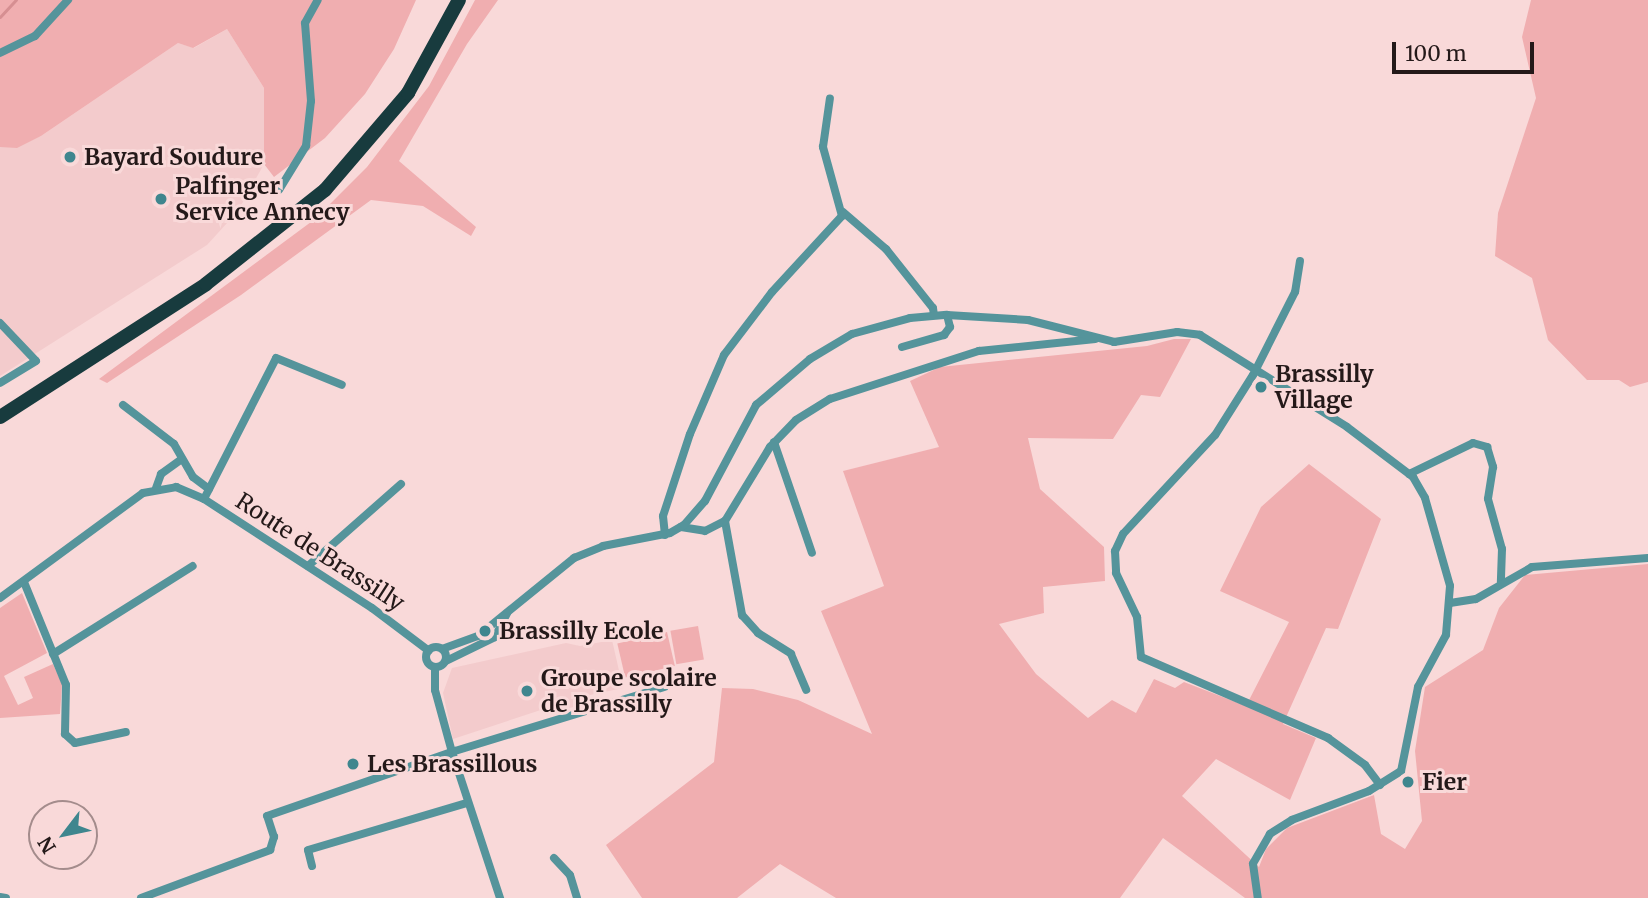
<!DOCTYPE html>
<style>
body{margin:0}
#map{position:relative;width:1648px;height:898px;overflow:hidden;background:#f9d9d9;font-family:Merriweather,serif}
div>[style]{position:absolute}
.built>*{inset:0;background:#f3cbcc}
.green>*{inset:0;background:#f0aeb0;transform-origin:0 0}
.stream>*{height:2.5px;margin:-1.25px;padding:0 1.25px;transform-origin:1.25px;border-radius:1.25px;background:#d68f92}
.minor>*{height:8px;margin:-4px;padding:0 4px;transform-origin:4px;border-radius:4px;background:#55949b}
.minor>.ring{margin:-4px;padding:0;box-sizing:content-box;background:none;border:8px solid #55949b;border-radius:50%}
.trunk>*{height:14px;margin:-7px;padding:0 7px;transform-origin:7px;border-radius:7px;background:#183b3e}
.dots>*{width:19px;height:19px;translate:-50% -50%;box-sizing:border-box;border:4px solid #f9d9d9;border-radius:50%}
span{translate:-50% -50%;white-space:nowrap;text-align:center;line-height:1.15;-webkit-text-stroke:6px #f9d9d9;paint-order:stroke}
.poi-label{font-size:23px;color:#241919;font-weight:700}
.left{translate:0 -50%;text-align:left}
.street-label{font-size:23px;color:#241919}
.north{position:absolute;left:28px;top:800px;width:70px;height:70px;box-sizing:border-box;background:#f9d9d9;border:2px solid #a48c8c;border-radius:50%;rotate:238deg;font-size:19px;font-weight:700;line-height:28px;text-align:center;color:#241919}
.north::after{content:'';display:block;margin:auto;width:24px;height:32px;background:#3f868e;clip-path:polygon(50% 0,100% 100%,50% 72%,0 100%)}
.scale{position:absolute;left:1392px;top:42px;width:142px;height:32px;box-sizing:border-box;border:4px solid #241919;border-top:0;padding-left:9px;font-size:21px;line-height:24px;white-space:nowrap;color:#241919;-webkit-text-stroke:5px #f9d9d9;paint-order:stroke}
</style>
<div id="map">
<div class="built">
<div style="clip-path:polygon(227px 29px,264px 88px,264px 164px,238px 211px,207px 245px,0 376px,0 147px,17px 147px,41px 136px,178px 43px,194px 48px)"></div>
<div style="clip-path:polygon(612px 640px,623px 688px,590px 695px,590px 703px,561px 710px,559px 704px,453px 739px,443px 693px,452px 668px,566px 643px,580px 646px)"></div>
</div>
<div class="green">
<div style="clip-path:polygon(0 0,416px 0,394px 49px,365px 94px,325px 138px,274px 177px,264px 164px,264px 88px,227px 29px,193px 48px,178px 43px,41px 136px,17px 148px,0 147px)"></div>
<div style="clip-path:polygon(475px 0,498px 0,467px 44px,399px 161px,476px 227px,471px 236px,423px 206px,371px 200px,241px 295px,107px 383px,99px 379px,315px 219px,367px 167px,429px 86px)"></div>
<div style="clip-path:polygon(1531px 0,1648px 0,1648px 382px,1630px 387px,1619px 380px,1587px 380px,1548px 340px,1532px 278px,1495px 256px,1498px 213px,1536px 98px,1522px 37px)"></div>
<div style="clip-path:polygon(1174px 339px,1191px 339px,1160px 397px,1141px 395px,1113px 439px,1028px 438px,1040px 489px,1104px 547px,1105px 581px,1043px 587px,1044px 613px,999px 624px,1036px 674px,1088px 718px,1112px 700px,1136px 713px,1154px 679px,1175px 688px,1184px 682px,1246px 706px,1289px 622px,1220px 591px,1261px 507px,1309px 464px,1381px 519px,1338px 629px,1326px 628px,1283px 724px,1316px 738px,1290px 800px,1216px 759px,1182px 796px,1259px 867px,1266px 849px,1287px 828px,1374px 795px,1381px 834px,1405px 849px,1422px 821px,1415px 751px,1425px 687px,1483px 650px,1499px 608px,1525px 575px,1648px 564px,1648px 898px,1245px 898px,1163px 838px,1120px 898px,836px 898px,780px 864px,737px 898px,642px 898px,606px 845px,714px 762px,722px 688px,753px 689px,798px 700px,872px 734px,821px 611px,884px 586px,843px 471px,939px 447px,910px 381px,940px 367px,1147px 346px)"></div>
<div style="clip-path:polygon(22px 593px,47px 653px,4px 676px,18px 705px,33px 698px,24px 677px,53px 664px,62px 684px,60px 714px,0 718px,0 608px)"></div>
<div style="left:698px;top:626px;width:34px;height:28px;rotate:80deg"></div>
<div style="left:667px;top:632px;width:35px;height:51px;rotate:77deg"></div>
</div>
<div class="stream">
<div style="left:0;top:17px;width:23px;rotate:-47deg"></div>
</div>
<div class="minor">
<div style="left:0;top:53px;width:39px;rotate:-26deg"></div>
<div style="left:35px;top:36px;width:49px;rotate:-47.5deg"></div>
<div style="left:279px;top:190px;width:52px;rotate:-58.5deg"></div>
<div style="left:306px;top:146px;width:45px;rotate:-83.7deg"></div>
<div style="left:311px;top:101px;width:78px;rotate:-94.4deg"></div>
<div style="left:305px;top:23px;width:26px;rotate:-61deg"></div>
<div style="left:843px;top:212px;width:57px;rotate:40.7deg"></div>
<div style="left:886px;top:249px;width:75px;rotate:51.5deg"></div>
<div style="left:933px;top:308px;width:7px;rotate:82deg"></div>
<div style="left:1300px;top:261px;width:31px;rotate:99deg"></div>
<div style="left:1295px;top:292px;width:93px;rotate:116.8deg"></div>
<div style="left:1253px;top:375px;width:71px;rotate:122.3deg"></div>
<div style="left:1215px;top:435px;width:135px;rotate:132.9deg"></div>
<div style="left:1123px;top:534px;width:19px;rotate:115deg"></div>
<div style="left:1115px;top:551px;width:22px;rotate:87deg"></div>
<div style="left:1116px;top:573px;width:49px;rotate:64.5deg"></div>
<div style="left:1137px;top:617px;width:40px;rotate:84.3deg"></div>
<div style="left:1141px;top:657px;width:204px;rotate:23.4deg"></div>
<div style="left:1328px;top:738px;width:46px;rotate:36.1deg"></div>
<div style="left:1365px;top:765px;width:25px;rotate:53deg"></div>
<div style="left:0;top:323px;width:52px;rotate:46.5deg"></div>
<div style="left:36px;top:361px;width:42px;rotate:148.6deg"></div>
<div style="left:902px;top:347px;width:44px;rotate:-15.9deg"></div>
<div style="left:944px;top:335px;width:10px;rotate:-53deg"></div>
<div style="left:950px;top:327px;width:12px;rotate:-104deg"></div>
<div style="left:123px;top:405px;width:64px;rotate:37.4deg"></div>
<div style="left:174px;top:444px;width:38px;rotate:60deg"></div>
<div style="left:193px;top:477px;width:20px;rotate:37deg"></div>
<div style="left:774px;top:442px;width:117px;rotate:71.1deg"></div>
<div style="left:1409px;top:474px;width:71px;rotate:-25.8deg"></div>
<div style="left:1473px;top:443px;width:15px;rotate:16deg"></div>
<div style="left:1487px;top:447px;width:21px;rotate:73deg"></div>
<div style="left:1493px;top:467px;width:32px;rotate:99deg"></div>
<div style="left:1488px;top:499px;width:52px;rotate:74.4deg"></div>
<div style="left:1502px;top:549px;width:33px;rotate:92deg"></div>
<div style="left:156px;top:488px;width:15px;rotate:-70deg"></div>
<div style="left:161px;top:474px;width:24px;rotate:-36deg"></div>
<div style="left:204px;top:499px;width:158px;rotate:-62.9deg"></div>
<div style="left:276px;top:358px;width:71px;rotate:22.2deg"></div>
<div style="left:725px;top:521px;width:96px;rotate:79.7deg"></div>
<div style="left:742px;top:615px;width:24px;rotate:48deg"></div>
<div style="left:758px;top:633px;width:39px;rotate:32deg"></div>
<div style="left:791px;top:654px;width:39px;rotate:67deg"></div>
<div style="left:681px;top:527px;width:24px;rotate:9deg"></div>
<div style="left:705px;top:531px;width:22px;rotate:-27deg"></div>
<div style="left:725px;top:521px;width:87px;rotate:-58.7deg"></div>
<div style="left:770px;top:447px;width:37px;rotate:-46deg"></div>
<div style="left:796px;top:420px;width:40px;rotate:-32deg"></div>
<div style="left:830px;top:399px;width:157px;rotate:-17.9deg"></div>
<div style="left:979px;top:351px;width:117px;rotate:-5.9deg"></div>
<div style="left:665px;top:535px;width:19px;rotate:-96deg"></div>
<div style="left:663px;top:516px;width:86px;rotate:-71.8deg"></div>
<div style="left:690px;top:434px;width:86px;rotate:-66.7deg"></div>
<div style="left:724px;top:355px;width:79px;rotate:-52.7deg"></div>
<div style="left:772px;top:292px;width:103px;rotate:-47.4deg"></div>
<div style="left:842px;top:216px;width:72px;rotate:-105.4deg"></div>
<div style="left:823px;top:147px;width:49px;rotate:-81.9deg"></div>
<div style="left:308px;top:566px;width:124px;rotate:-41.4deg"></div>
<div style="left:24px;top:582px;width:111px;rotate:67.8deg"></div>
<div style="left:66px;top:685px;width:49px;rotate:91.2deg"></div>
<div style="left:65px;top:734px;width:13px;rotate:42deg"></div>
<div style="left:75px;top:743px;width:52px;rotate:-12.2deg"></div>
<div style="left:0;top:598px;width:177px;rotate:-36.3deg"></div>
<div style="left:143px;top:493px;width:34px;rotate:-10deg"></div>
<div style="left:176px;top:487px;width:30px;rotate:23deg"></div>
<div style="left:204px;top:499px;width:200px;rotate:33deg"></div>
<div style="left:372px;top:608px;width:71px;rotate:37deg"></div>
<div style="left:1450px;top:603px;width:26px;rotate:-9deg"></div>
<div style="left:1476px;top:599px;width:64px;rotate:-29.7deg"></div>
<div style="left:1532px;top:567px;width:116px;rotate:-4.4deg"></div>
<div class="ring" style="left:426px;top:647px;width:12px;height:12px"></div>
<div style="left:442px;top:649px;width:38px;rotate:-20deg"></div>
<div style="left:478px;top:636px;width:124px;rotate:-39.1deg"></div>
<div style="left:574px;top:558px;width:31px;rotate:-22deg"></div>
<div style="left:603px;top:546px;width:68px;rotate:-11deg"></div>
<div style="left:670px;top:533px;width:16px;rotate:-30deg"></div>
<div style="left:684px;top:525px;width:32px;rotate:-49deg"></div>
<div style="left:705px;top:501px;width:109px;rotate:-62deg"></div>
<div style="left:756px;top:405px;width:71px;rotate:-40.4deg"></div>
<div style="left:810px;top:359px;width:49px;rotate:-30.8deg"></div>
<div style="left:852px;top:334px;width:60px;rotate:-15.4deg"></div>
<div style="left:910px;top:318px;width:37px;rotate:-5deg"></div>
<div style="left:947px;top:315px;width:81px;rotate:3.5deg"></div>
<div style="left:1028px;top:320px;width:89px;rotate:14.3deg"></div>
<div style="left:1114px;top:342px;width:64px;rotate:-9deg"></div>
<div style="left:1177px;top:332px;width:23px;rotate:7deg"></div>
<div style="left:1200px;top:335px;width:173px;rotate:32deg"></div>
<div style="left:1347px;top:427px;width:83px;rotate:37.1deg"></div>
<div style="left:1413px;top:477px;width:24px;rotate:60deg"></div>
<div style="left:1425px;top:498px;width:91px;rotate:74.1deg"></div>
<div style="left:1450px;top:586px;width:49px;rotate:94.7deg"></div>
<div style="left:1446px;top:635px;width:59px;rotate:118.3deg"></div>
<div style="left:1418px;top:687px;width:86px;rotate:101.4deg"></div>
<div style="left:1401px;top:771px;width:38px;rotate:148deg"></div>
<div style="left:1369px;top:791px;width:82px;rotate:159.4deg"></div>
<div style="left:1292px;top:820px;width:26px;rotate:148deg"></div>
<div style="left:1270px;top:834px;width:34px;rotate:120deg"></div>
<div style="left:1253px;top:864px;width:34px;rotate:82deg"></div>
<div style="left:53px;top:654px;width:165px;rotate:-32.2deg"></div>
<div style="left:446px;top:661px;width:55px;rotate:-26.1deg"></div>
<div style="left:495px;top:637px;width:27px;rotate:-63deg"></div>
<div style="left:435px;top:667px;width:23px;rotate:90deg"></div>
<div style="left:435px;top:690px;width:64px;rotate:74.7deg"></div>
<div style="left:452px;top:752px;width:154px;rotate:71.8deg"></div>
<div style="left:554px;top:858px;width:23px;rotate:47deg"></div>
<div style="left:570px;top:875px;width:24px;rotate:73deg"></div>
<div style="left:312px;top:866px;width:16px;rotate:-104deg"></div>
<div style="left:308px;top:850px;width:166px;rotate:-16.5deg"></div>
<div style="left:0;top:897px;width:6px;rotate:9deg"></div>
<div style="left:141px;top:898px;width:138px;rotate:-20.4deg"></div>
<div style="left:270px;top:850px;width:14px;rotate:-73deg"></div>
<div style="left:274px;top:837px;width:22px;rotate:-108deg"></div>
<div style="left:267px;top:816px;width:199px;rotate:-19.1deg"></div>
<div style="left:455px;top:751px;width:219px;rotate:-17deg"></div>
</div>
<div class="trunk">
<div style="left:0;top:417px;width:245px;rotate:-32.8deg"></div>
<div style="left:206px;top:284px;width:152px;rotate:-38.3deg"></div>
<div style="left:325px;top:190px;width:128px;rotate:-49.4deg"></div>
<div style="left:408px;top:93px;width:106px;rotate:-61.3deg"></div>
</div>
<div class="dots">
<div style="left:70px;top:157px;background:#3f868e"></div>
<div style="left:161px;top:199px;background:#3f868e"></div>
<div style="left:1261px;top:387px;background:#3f868e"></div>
<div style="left:485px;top:631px;background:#3f868e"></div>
<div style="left:527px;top:691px;background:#3f868e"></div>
<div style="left:353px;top:764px;background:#3f868e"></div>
<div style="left:1408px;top:782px;background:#3f868e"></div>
</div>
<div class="poi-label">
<span class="left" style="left:84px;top:157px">Bayard Soudure</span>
<span class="left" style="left:175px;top:199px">Palfinger<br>Service Annecy</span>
<span class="left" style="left:1275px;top:387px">Brassilly<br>Village</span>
<span class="left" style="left:499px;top:631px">Brassilly Ecole</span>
<span class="left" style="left:541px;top:691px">Groupe scolaire<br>de Brassilly</span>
<span class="left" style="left:367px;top:764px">Les Brassillous</span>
<span class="left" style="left:1422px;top:782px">Fier</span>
</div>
<div class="street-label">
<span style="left:320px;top:552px;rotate:33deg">Route de Brassilly</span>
</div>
<div class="north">N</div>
<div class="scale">100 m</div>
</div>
